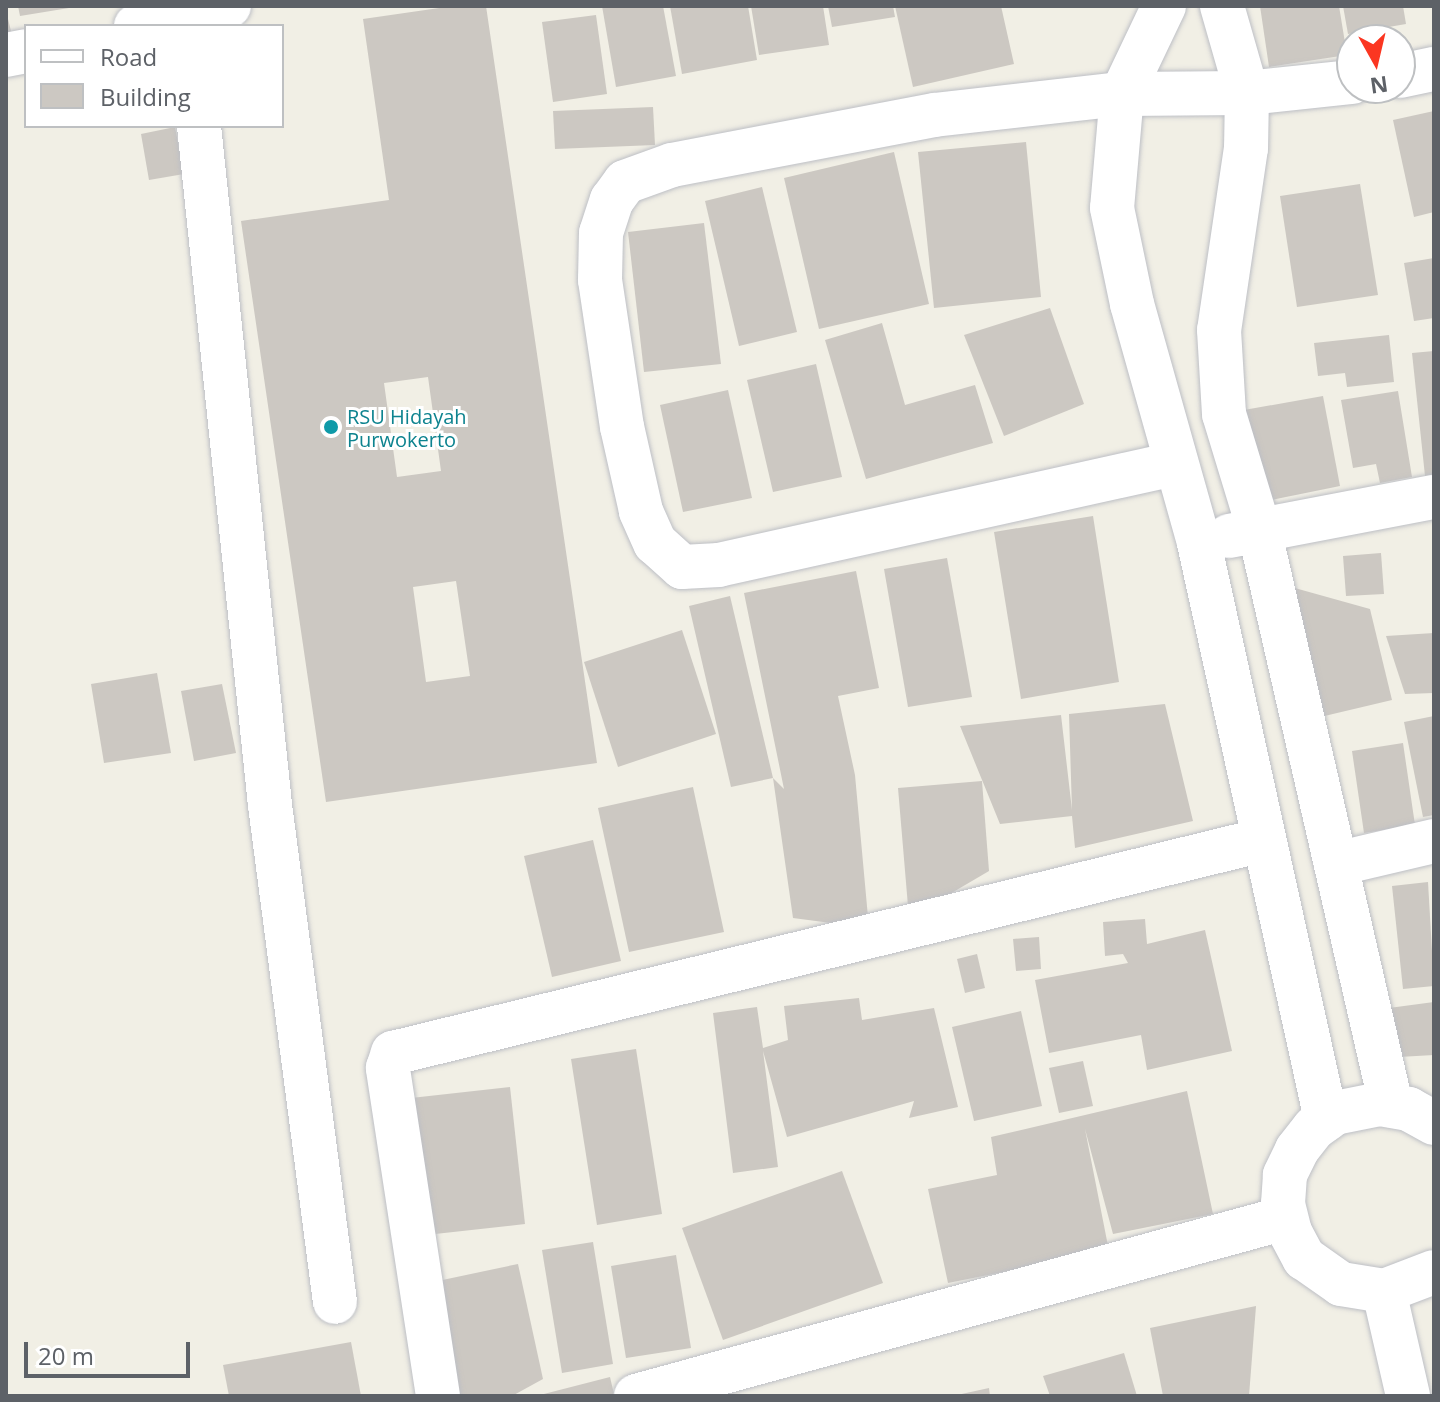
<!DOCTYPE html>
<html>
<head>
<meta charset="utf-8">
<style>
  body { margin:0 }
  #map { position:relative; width:1440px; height:1402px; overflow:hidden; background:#f1efe5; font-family:"Open Sans",sans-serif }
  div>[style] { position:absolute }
  .building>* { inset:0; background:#ccc8c2 }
  .roads { filter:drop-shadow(0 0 2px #bdbfc5) drop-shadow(0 0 2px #bdbfc5) }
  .minor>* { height:44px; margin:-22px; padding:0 22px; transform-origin:22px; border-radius:22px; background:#fff }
  .dots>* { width:22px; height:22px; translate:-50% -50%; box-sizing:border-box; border:4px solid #fff; border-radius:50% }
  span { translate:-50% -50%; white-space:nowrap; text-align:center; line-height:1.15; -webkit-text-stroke:6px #fff; paint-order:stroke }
  .culture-label { font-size:20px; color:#0d838f }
  .left { translate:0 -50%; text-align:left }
  .frame { position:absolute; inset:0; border:8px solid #5d6167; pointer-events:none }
  .legend { position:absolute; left:24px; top:24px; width:260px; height:104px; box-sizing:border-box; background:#fff; border:2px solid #bec0c2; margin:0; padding:10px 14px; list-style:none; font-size:24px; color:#5d6167 }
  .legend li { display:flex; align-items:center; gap:16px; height:40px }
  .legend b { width:40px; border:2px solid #bec0c2 }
  .north { position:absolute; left:1336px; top:24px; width:80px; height:80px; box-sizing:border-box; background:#fff; border:2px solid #bec0c2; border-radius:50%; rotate:172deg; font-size:22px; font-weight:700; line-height:32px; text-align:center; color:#5d6167 }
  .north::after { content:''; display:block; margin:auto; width:28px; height:36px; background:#fb3621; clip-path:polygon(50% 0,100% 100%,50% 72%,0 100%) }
  .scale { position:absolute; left:24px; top:1342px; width:166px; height:36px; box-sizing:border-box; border:4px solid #5d6167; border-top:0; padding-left:10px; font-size:24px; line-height:28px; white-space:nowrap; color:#5d6167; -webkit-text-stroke:6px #fff; paint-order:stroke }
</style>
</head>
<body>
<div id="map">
  <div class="building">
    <div style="clip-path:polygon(18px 6px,69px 6px,69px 8px,20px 16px)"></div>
    <div style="clip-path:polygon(evenodd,453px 6px,486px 6px,597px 763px,326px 802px,241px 221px,389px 200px,363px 19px,453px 6px,428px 377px,441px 471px,397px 477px,384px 383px,428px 377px,453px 6px,456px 581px,470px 676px,426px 682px,413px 587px,456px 581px)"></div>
    <div style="clip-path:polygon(602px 6px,663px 6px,676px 76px,616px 87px)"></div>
    <div style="clip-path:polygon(670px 6px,748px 6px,757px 60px,682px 74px)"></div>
    <div style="clip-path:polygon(751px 6px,823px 6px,829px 45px,759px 55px)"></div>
    <div style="clip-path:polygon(828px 6px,893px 6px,895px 17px,832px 27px)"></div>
    <div style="clip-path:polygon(895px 6px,1001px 6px,1014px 64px,913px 87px)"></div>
    <div style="clip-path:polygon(1260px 6px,1339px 6px,1347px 55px,1269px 67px)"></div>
    <div style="clip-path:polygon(1343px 6px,1403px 6px,1406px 24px,1348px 34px)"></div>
    <div style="clip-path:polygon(6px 11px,13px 39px,6px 40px)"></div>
    <div style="clip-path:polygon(596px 15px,607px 94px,553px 102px,542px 22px)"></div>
    <div style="clip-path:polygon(653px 107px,655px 145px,555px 149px,553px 111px)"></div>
    <div style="clip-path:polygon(1434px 111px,1434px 212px,1414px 217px,1393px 120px)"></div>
    <div style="clip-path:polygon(175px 127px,184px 174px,149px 180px,141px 134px)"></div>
    <div style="clip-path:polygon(1026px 142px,1041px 297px,934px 308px,918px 152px)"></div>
    <div style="clip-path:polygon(894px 152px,929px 304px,819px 329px,784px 178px)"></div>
    <div style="clip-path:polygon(1360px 184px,1378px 295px,1297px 307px,1280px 196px)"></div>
    <div style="clip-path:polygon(762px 187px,797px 332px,739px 346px,705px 201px)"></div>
    <div style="clip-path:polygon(704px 223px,721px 364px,644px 372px,628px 232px)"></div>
    <div style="clip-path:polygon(1434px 258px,1434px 318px,1414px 321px,1404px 263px)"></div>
    <div style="clip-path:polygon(1050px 308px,1084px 404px,1004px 436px,964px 335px)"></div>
    <div style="clip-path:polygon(882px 323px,905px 405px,975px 385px,993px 443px,866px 479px,825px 340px)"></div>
    <div style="clip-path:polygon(1389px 335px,1394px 382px,1347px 387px,1345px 373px,1318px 376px,1314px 343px)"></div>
    <div style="clip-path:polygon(1434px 351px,1434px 475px,1425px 476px,1412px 353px)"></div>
    <div style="clip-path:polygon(816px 364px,842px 477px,773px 492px,747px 380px)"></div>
    <div style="clip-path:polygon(728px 390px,752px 498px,683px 512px,660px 405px)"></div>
    <div style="clip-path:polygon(1398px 391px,1412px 477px,1380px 483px,1376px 464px,1353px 468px,1341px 400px)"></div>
    <div style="clip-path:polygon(1323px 396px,1340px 486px,1261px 502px,1244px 410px)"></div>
    <div style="clip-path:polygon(1093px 516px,1119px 682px,1021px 699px,994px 532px)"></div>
    <div style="clip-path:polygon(1381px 553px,1384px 594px,1346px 596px,1343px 556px)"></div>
    <div style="clip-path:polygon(947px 558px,972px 697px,908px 707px,884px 569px)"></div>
    <div style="clip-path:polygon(856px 571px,879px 688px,838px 696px,855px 775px,869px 928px,793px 918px,773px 778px,784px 789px,744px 593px)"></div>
    <div style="clip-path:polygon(1284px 585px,1370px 609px,1392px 700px,1316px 718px)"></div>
    <div style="clip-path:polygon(730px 596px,773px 778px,731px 787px,689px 606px)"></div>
    <div style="clip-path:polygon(682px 630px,716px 734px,618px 767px,584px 662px)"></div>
    <div style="clip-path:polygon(1434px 633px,1434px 693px,1405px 694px,1386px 636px)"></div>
    <div style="clip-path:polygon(157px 673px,171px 753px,104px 763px,91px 684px)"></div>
    <div style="clip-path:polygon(222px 684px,236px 753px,194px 761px,181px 691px)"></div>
    <div style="clip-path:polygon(1165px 704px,1193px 821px,1075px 848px,1072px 816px,1000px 824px,960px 726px,1061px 715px,1072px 810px,1069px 714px)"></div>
    <div style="clip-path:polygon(1434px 716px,1434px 815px,1423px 817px,1404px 722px)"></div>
    <div style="clip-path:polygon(1403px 743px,1415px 825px,1364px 833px,1352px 751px)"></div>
    <div style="clip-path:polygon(982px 781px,989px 871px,909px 918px,898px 788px)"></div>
    <div style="clip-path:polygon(693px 787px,724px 932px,629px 952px,598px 808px)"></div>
    <div style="clip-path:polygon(593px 840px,621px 961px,552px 977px,524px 856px)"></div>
    <div style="clip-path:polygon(1428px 882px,1434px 986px,1403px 989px,1392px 886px)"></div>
    <div style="clip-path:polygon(1145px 919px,1147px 944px,1205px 930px,1232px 1051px,1147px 1070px,1141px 1035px,1049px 1053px,1035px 980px,1128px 963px,1123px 954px,1105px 956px,1103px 922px)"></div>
    <div style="clip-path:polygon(1039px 937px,1041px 969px,1016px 971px,1013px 939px)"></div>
    <div style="clip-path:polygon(977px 954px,985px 988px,965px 993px,957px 959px)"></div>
    <div style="clip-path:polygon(859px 998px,862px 1020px,934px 1008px,958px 1107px,909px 1118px,914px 1101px,787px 1137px,763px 1051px,778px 1167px,733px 1173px,713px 1013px,757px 1007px,763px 1048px,788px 1040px,784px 1006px)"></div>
    <div style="clip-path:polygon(1434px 1002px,1434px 1055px,1381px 1058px,1374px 1010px)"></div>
    <div style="clip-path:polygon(1021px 1011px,1042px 1106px,974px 1121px,952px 1027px)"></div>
    <div style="clip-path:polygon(636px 1049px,662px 1214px,597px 1225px,571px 1059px)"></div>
    <div style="clip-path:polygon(1083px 1061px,1093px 1106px,1059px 1113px,1049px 1068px)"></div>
    <div style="clip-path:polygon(510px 1087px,525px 1224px,426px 1235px,411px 1098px)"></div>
    <div style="clip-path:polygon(1187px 1091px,1213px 1214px,1113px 1234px,1085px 1129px,1109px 1251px,948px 1283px,928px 1189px,997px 1175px,991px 1137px)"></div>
    <div style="clip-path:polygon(842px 1171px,883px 1283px,723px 1340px,682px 1228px)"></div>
    <div style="clip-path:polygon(593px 1242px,613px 1364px,562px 1373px,542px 1250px)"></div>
    <div style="clip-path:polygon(676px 1255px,691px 1348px,626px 1358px,611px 1266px)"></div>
    <div style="clip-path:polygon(518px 1264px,543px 1379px,512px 1396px,459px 1396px,433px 1282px)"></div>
    <div style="clip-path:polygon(1256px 1306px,1249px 1396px,1163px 1396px,1150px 1328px)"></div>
    <div style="clip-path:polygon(351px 1342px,361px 1396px,229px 1396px,223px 1365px)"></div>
    <div style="clip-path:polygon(1124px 1353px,1137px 1396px,1050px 1396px,1043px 1376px)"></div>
    <div style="clip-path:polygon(610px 1377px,614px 1394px,540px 1396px,540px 1395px)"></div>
    <div style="clip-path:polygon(989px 1388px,990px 1396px,957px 1396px,957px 1395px)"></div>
  </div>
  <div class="roads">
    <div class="minor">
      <div style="left:1164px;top:6px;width:98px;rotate:115.5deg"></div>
      <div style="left:1122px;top:94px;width:114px;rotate:95deg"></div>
      <div style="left:1112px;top:208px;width:98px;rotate:78.2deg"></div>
      <div style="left:1132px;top:304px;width:248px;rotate:74.3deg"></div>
      <div style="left:1199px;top:543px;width:590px;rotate:77.57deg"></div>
      <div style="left:1222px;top:6px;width:91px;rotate:74deg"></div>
      <div style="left:1247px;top:93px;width:55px;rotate:91deg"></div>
      <div style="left:1246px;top:148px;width:184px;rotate:98.4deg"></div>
      <div style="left:1219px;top:330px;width:84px;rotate:86.6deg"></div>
      <div style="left:1224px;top:414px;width:120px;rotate:73.1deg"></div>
      <div style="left:1259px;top:529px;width:591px;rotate:77.09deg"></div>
      <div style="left:136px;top:26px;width:95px;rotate:-12.1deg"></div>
      <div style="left:6px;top:55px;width:20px;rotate:-11deg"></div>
      <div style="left:1400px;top:76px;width:35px;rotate:-12deg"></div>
      <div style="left:199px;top:126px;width:683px;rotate:84.03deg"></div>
      <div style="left:270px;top:805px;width:501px;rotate:82.55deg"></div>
      <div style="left:1174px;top:464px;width:466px;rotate:167.5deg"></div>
      <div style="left:719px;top:565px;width:37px;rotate:177deg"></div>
      <div style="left:682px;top:567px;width:36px;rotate:-138deg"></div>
      <div style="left:655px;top:543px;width:35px;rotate:-114deg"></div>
      <div style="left:641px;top:511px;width:86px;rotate:-102.7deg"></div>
      <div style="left:622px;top:427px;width:149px;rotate:-98.5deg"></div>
      <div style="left:600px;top:280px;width:47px;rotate:-88.8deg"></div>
      <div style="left:601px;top:233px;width:35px;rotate:-72deg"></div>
      <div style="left:612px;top:200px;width:22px;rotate:-54deg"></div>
      <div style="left:625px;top:182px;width:50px;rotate:-19.9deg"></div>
      <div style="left:672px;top:165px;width:267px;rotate:-10.8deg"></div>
      <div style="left:934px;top:115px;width:189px;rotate:-6.4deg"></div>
      <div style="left:1122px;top:94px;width:125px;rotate:-0.5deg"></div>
      <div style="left:1247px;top:93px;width:106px;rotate:-6deg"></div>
      <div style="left:1229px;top:536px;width:209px;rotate:-10.8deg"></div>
      <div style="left:1336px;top:864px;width:101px;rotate:-13.2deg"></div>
      <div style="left:1434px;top:1123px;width:29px;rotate:-151deg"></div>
      <div style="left:1409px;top:1109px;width:29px;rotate:-170deg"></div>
      <div style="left:1380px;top:1104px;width:46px;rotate:168.7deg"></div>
      <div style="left:1335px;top:1113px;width:26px;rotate:144deg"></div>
      <div style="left:1314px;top:1128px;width:28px;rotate:128deg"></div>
      <div style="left:1297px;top:1150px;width:28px;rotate:116deg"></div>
      <div style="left:1285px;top:1175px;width:29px;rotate:94deg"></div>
      <div style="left:1283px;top:1204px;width:29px;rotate:76deg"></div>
      <div style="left:1290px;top:1232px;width:30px;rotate:62deg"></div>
      <div style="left:1304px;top:1258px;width:45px;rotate:35.1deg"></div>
      <div style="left:1341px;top:1284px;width:44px;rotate:9.2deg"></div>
      <div style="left:1384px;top:1291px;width:53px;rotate:-20.8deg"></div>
      <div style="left:1384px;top:1291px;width:108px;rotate:77.1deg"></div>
      <div style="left:438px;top:1396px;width:332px;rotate:-98.7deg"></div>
      <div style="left:388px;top:1068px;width:16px;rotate:-72deg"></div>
      <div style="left:393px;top:1053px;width:896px;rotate:-13.76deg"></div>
      <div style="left:636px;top:1396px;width:673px;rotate:-15.34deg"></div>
    </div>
  </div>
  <div class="dots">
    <div style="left:331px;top:427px;background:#0f9aa8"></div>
  </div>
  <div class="culture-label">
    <span class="left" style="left:347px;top:428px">RSU Hidayah<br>Purwokerto</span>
  </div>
  <div class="frame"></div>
  <ul class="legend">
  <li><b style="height:10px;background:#fff"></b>Road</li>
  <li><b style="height:22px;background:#ccc8c2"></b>Building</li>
  </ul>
  <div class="north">N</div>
  <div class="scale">20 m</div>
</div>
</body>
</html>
